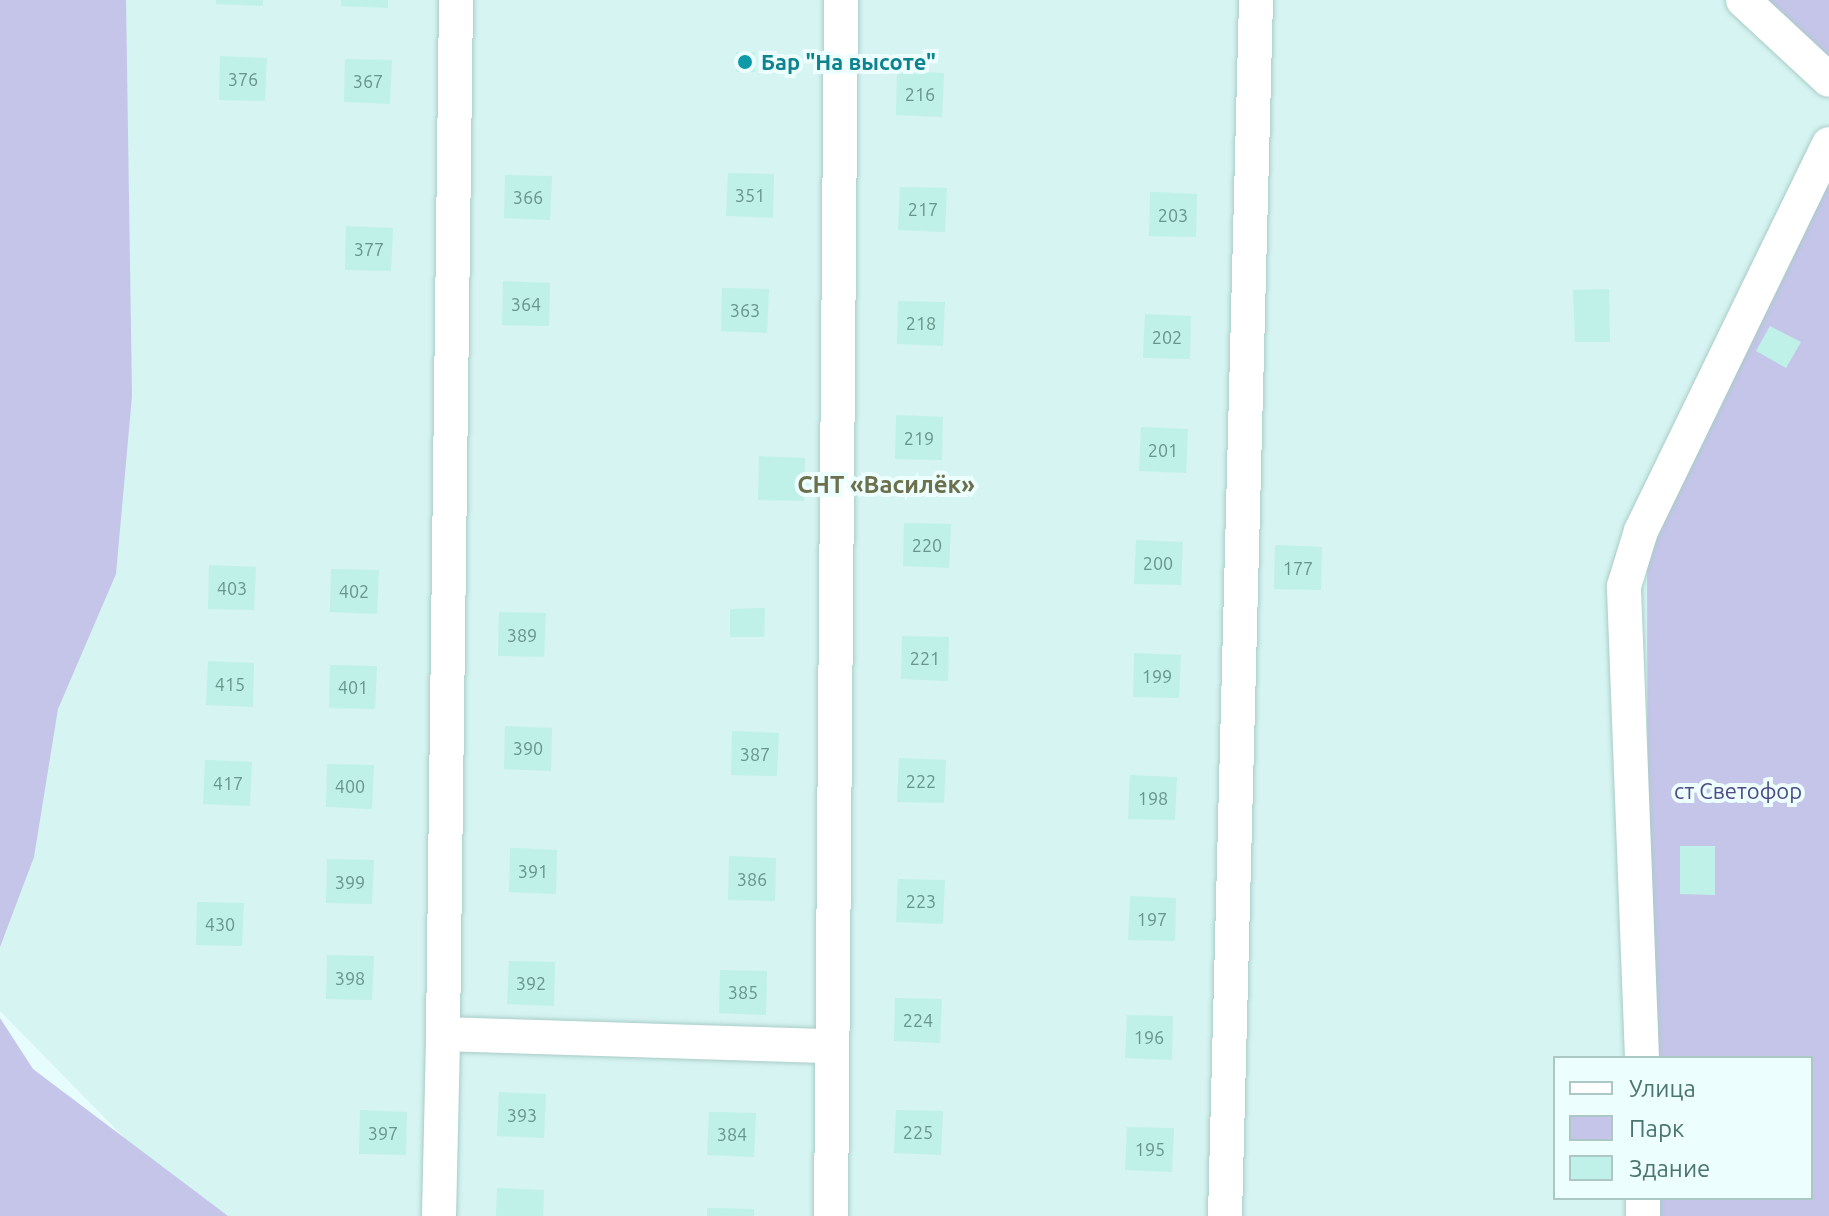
<!DOCTYPE html>
<html>
<head>
<meta charset="utf-8">
<style>
  body { margin:0 }
  #map { position:relative; width:1829px; height:1216px; overflow:hidden; background:#e7fcfc; font-family:Ubuntu,sans-serif }
  div>[style] { position:absolute }
  .residential>* { inset:0; background:#d5f4f2 }
  .green>* { inset:0; background:#c5c5ea }
  .building>* { inset:0; background:#bff1e8 }
  .roads { filter:drop-shadow(0 0 2px #aaccc7) drop-shadow(0 0 2px #aaccc7) }
  .minor>* { height:34px; margin:-17px; padding:0 17px; transform-origin:17px; border-radius:17px; background:#fff }
  .dots>* { width:22px; height:22px; translate:-50% -50%; box-sizing:border-box; border:4px solid #edfeff; border-radius:50% }
  span { translate:-50% -50%; white-space:nowrap; text-align:center; line-height:1.15; -webkit-text-stroke:8px #edfeff; paint-order:stroke }
  .number-label { font-size:18px; color:#68958b }
  .number-label span { -webkit-text-stroke-width:0 }
  .culture-label { font-size:22px; color:#0d838f; font-weight:700 }
  .left { translate:0 -50%; text-align:left }
  .park-label { font-size:22px; color:#504987 }
  .neighbourhood-label { font-size:24px; color:#6d704d; font-weight:700 }
  .legend { position:absolute; left:1553px; top:1056px; width:260px; height:144px; box-sizing:border-box; background:#edfeff; border:2px solid #acc8c4; margin:0; padding:10px 14px; list-style:none; font-size:24px; color:#4b766c }
  .legend li { display:flex; align-items:center; gap:16px; height:40px }
  .legend b { width:40px; border:2px solid #acc8c4 }
</style>
</head>
<body>
<div id="map">
  <div class="residential">
    <div style="clip-path:polygon(50px 0,1734px 0,1829px 90px,1829px 151px,1648px 1058px,1555px 1058px,1555px 1198px,1648px 1198px,1648px 1216px,201px 1216px,0 1011px,0 643px)"></div>
  </div>
  <div class="green">
    <div style="clip-path:polygon(0 0,126px 0,132px 396px,116px 574px,58px 709px,34px 857px,0 947px)"></div>
    <div style="clip-path:polygon(1734px 0,1829px 0,1829px 90px)"></div>
    <div style="clip-path:polygon(1829px 151px,1829px 1216px,1648px 1216px,1648px 1198px,1811px 1198px,1811px 1058px,1648px 1058px,1647px 524px)"></div>
    <div style="clip-path:polygon(0 1018px,33px 1069px,228px 1216px,0 1216px)"></div>
  </div>
  <div class="building">
    <div style="clip-path:polygon(216px 0,263px 0,263px 6px,216px 4px)"></div>
    <div style="clip-path:polygon(341px 0,388px 0,388px 8px,341px 6px)"></div>
    <div style="clip-path:polygon(736px 52px,755px 52px,755px 72px,736px 72px)"></div>
    <div style="clip-path:polygon(220px 56px,267px 58px,265px 101px,219px 100px)"></div>
    <div style="clip-path:polygon(345px 59px,392px 60px,390px 104px,344px 102px)"></div>
    <div style="clip-path:polygon(897px 71px,944px 73px,942px 117px,896px 115px)"></div>
    <div style="clip-path:polygon(728px 173px,774px 174px,773px 218px,726px 216px)"></div>
    <div style="clip-path:polygon(505px 175px,552px 176px,550px 220px,504px 218px)"></div>
    <div style="clip-path:polygon(900px 187px,947px 188px,945px 232px,898px 230px)"></div>
    <div style="clip-path:polygon(1150px 192px,1197px 194px,1196px 237px,1149px 236px)"></div>
    <div style="clip-path:polygon(346px 226px,393px 228px,391px 271px,345px 270px)"></div>
    <div style="clip-path:polygon(503px 281px,550px 283px,549px 326px,502px 325px)"></div>
    <div style="clip-path:polygon(722px 288px,769px 289px,767px 333px,721px 331px)"></div>
    <div style="clip-path:polygon(1609px 289px,1610px 342px,1575px 342px,1573px 290px)"></div>
    <div style="clip-path:polygon(898px 301px,945px 302px,943px 346px,897px 344px)"></div>
    <div style="clip-path:polygon(1145px 314px,1191px 316px,1190px 359px,1143px 358px)"></div>
    <div style="clip-path:polygon(1770px 326px,1801px 342px,1786px 368px,1756px 351px)"></div>
    <div style="clip-path:polygon(896px 415px,943px 417px,942px 460px,895px 459px)"></div>
    <div style="clip-path:polygon(1141px 427px,1188px 429px,1186px 473px,1139px 471px)"></div>
    <div style="clip-path:polygon(759px 456px,805px 458px,804px 501px,758px 500px)"></div>
    <div style="clip-path:polygon(904px 523px,951px 524px,949px 568px,903px 566px)"></div>
    <div style="clip-path:polygon(1136px 540px,1183px 542px,1181px 585px,1134px 584px)"></div>
    <div style="clip-path:polygon(1275px 545px,1322px 547px,1321px 590px,1274px 589px)"></div>
    <div style="clip-path:polygon(209px 565px,256px 567px,254px 610px,208px 609px)"></div>
    <div style="clip-path:polygon(331px 569px,379px 570px,377px 614px,330px 612px)"></div>
    <div style="clip-path:polygon(765px 608px,764px 637px,730px 637px,730px 609px)"></div>
    <div style="clip-path:polygon(499px 612px,546px 613px,544px 657px,498px 656px)"></div>
    <div style="clip-path:polygon(902px 636px,949px 637px,948px 681px,901px 679px)"></div>
    <div style="clip-path:polygon(1134px 653px,1181px 655px,1179px 698px,1133px 697px)"></div>
    <div style="clip-path:polygon(208px 661px,254px 663px,253px 707px,206px 705px)"></div>
    <div style="clip-path:polygon(330px 665px,377px 666px,375px 709px,329px 708px)"></div>
    <div style="clip-path:polygon(505px 726px,552px 728px,551px 771px,504px 769px)"></div>
    <div style="clip-path:polygon(732px 731px,779px 733px,777px 776px,731px 775px)"></div>
    <div style="clip-path:polygon(899px 758px,946px 760px,944px 803px,897px 802px)"></div>
    <div style="clip-path:polygon(205px 760px,252px 762px,250px 806px,203px 804px)"></div>
    <div style="clip-path:polygon(327px 764px,374px 765px,372px 809px,326px 807px)"></div>
    <div style="clip-path:polygon(1130px 775px,1177px 777px,1175px 820px,1128px 819px)"></div>
    <div style="clip-path:polygon(1680px 846px,1715px 846px,1715px 895px,1680px 894px)"></div>
    <div style="clip-path:polygon(510px 848px,557px 850px,556px 894px,509px 892px)"></div>
    <div style="clip-path:polygon(729px 856px,776px 858px,775px 901px,728px 900px)"></div>
    <div style="clip-path:polygon(327px 859px,374px 860px,372px 904px,326px 903px)"></div>
    <div style="clip-path:polygon(898px 879px,945px 880px,943px 924px,896px 922px)"></div>
    <div style="clip-path:polygon(1130px 896px,1176px 898px,1175px 941px,1128px 940px)"></div>
    <div style="clip-path:polygon(197px 902px,244px 903px,242px 946px,196px 945px)"></div>
    <div style="clip-path:polygon(327px 955px,374px 956px,372px 1000px,326px 999px)"></div>
    <div style="clip-path:polygon(509px 961px,555px 962px,554px 1006px,507px 1004px)"></div>
    <div style="clip-path:polygon(720px 970px,767px 971px,766px 1015px,719px 1013px)"></div>
    <div style="clip-path:polygon(895px 998px,942px 999px,940px 1043px,894px 1041px)"></div>
    <div style="clip-path:polygon(1127px 1015px,1173px 1016px,1172px 1060px,1125px 1058px)"></div>
    <div style="clip-path:polygon(499px 1092px,546px 1094px,544px 1138px,497px 1136px)"></div>
    <div style="clip-path:polygon(360px 1110px,407px 1112px,406px 1155px,359px 1154px)"></div>
    <div style="clip-path:polygon(896px 1110px,943px 1111px,941px 1155px,894px 1153px)"></div>
    <div style="clip-path:polygon(709px 1112px,756px 1113px,754px 1157px,707px 1155px)"></div>
    <div style="clip-path:polygon(1127px 1127px,1174px 1128px,1172px 1172px,1125px 1170px)"></div>
    <div style="clip-path:polygon(497px 1188px,544px 1190px,543px 1216px,496px 1216px)"></div>
    <div style="clip-path:polygon(707px 1208px,754px 1209px,754px 1216px,707px 1216px)"></div>
  </div>
  <div class="roads">
    <div class="minor">
      <div style="left:456px;top:0;width:1034px;rotate:90.72deg"></div>
      <div style="left:443px;top:1034px;width:388px;rotate:1.8deg"></div>
      <div style="left:1743px;top:0;width:117px;rotate:42.9deg"></div>
      <div style="left:1642px;top:1058px;width:472px;rotate:-92.2deg"></div>
      <div style="left:1624px;top:586px;width:58px;rotate:-72.8deg"></div>
      <div style="left:1641px;top:531px;width:430px;rotate:-64.1deg"></div>
      <div style="left:1643px;top:1198px;width:18px;rotate:90deg"></div>
      <div style="left:439px;top:1216px;width:182px;rotate:-88.7deg"></div>
      <div style="left:831px;top:1216px;width:1216px;rotate:-89.53deg"></div>
      <div style="left:1225px;top:1216px;width:1216px;rotate:-88.54deg"></div>
    </div>
  </div>
  <div class="dots">
    <div style="left:745px;top:62px;background:#0f9aa8"></div>
  </div>
  <div class="number-label">
    <span style="left:243px;top:79px">376</span>
    <span style="left:368px;top:81px">367</span>
    <span style="left:920px;top:94px">216</span>
    <span style="left:750px;top:195px">351</span>
    <span style="left:528px;top:197px">366</span>
    <span style="left:923px;top:209px">217</span>
    <span style="left:1173px;top:215px">203</span>
    <span style="left:369px;top:249px">377</span>
    <span style="left:526px;top:304px">364</span>
    <span style="left:745px;top:310px">363</span>
    <span style="left:921px;top:323px">218</span>
    <span style="left:1167px;top:337px">202</span>
    <span style="left:919px;top:438px">219</span>
    <span style="left:1163px;top:450px">201</span>
    <span style="left:927px;top:545px">220</span>
    <span style="left:1158px;top:563px">200</span>
    <span style="left:1298px;top:568px">177</span>
    <span style="left:232px;top:588px">403</span>
    <span style="left:354px;top:591px">402</span>
    <span style="left:522px;top:635px">389</span>
    <span style="left:925px;top:658px">221</span>
    <span style="left:1157px;top:676px">199</span>
    <span style="left:230px;top:684px">415</span>
    <span style="left:353px;top:687px">401</span>
    <span style="left:528px;top:748px">390</span>
    <span style="left:755px;top:754px">387</span>
    <span style="left:921px;top:781px">222</span>
    <span style="left:228px;top:783px">417</span>
    <span style="left:350px;top:786px">400</span>
    <span style="left:1153px;top:798px">198</span>
    <span style="left:533px;top:871px">391</span>
    <span style="left:752px;top:879px">386</span>
    <span style="left:350px;top:882px">399</span>
    <span style="left:921px;top:901px">223</span>
    <span style="left:1152px;top:919px">197</span>
    <span style="left:220px;top:924px">430</span>
    <span style="left:350px;top:978px">398</span>
    <span style="left:531px;top:983px">392</span>
    <span style="left:743px;top:992px">385</span>
    <span style="left:918px;top:1020px">224</span>
    <span style="left:1149px;top:1037px">196</span>
    <span style="left:522px;top:1115px">393</span>
    <span style="left:918px;top:1132px">225</span>
    <span style="left:383px;top:1133px">397</span>
    <span style="left:732px;top:1134px">384</span>
    <span style="left:1150px;top:1149px">195</span>
  </div>
  <div class="culture-label">
    <span class="left" style="left:761px;top:62px">Бар "На высоте"</span>
  </div>
  <div class="park-label">
    <span style="left:1738px;top:791px">ст Светофор</span>
  </div>
  <div class="neighbourhood-label">
    <span style="left:886px;top:485px">СНТ «Василёк»</span>
  </div>
  <ul class="legend">
  <li><b style="height:10px;background:#fff"></b>Улица</li>
  <li><b style="height:22px;background:#c5c5ea"></b>Парк</li>
  <li><b style="height:22px;background:#bff1e8"></b>Здание</li>
  </ul>
</div>
</body>
</html>
